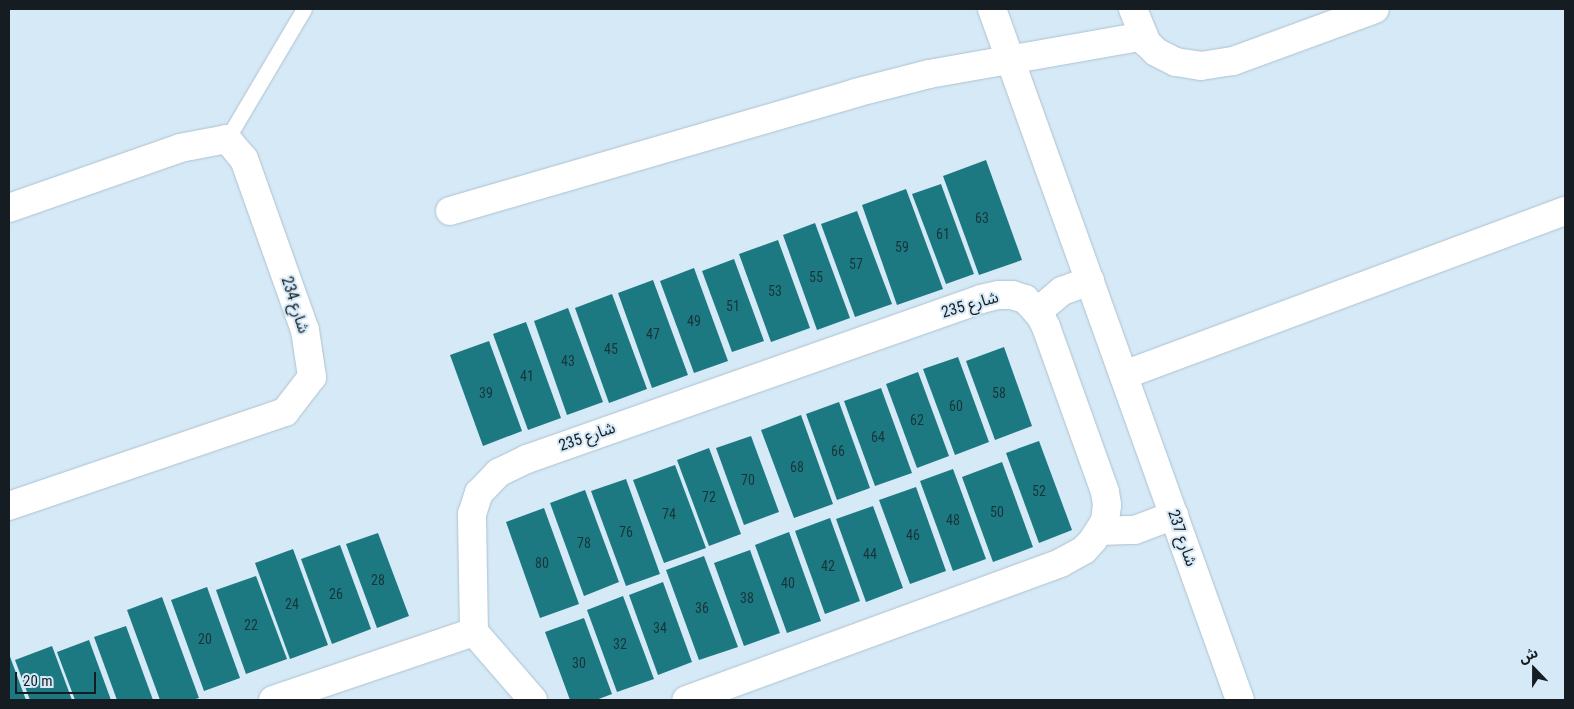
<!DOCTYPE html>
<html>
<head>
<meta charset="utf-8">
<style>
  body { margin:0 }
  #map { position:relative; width:1574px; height:709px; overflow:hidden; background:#d5e9f7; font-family:"Roboto Condensed","Noto Sans Arabic",sans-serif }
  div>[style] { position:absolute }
  .building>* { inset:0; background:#1c7981 }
  .roads { filter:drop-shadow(0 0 1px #adc1ce) drop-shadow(0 0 1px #adc1ce) }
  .service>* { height:15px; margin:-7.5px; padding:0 7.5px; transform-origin:7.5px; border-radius:7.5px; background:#fff }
  .minor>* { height:28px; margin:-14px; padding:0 14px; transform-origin:14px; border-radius:14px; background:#fff }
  span { translate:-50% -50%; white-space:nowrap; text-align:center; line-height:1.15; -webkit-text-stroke:4px #d5e9f7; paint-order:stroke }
  .number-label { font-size:14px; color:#18343a }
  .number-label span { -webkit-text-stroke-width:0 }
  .street-label { font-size:16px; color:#161d22 }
  .frame { position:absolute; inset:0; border:10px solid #161d22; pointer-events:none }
  .north { position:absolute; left:1509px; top:644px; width:50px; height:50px; -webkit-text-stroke:4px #d5e9f7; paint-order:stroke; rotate:338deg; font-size:14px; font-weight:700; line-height:20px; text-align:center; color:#161d22 }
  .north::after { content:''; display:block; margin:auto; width:18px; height:22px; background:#161d22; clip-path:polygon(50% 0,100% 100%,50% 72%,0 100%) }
  .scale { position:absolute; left:15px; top:672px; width:81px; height:22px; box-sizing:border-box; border:2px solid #161d22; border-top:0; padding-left:6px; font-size:15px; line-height:18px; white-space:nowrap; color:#161d22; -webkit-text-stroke:4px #d5e9f7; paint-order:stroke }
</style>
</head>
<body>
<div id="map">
  <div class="building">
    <div style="clip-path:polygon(986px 160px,1022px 260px,979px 275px,943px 176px)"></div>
    <div style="clip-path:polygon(941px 184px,974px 274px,946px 284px,912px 194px)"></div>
    <div style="clip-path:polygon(906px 189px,943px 289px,897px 305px,862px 205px)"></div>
    <div style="clip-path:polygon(857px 211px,892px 304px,855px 317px,821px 224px)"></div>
    <div style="clip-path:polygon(815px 223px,850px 318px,817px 330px,783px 235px)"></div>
    <div style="clip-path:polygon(778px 240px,810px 328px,771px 342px,739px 254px)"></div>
    <div style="clip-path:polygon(734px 259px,764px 341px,732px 352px,702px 271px)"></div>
    <div style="clip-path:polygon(694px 268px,728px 361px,694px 373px,660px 281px)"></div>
    <div style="clip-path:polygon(653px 280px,688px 375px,652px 388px,618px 293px)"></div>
    <div style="clip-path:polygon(612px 294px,647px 389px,609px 403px,575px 308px)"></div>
    <div style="clip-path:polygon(568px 308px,603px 402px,567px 415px,534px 321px)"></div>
    <div style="clip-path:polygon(526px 322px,561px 418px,528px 430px,493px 334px)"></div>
    <div style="clip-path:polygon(489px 341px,522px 431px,483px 446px,450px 355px)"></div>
    <div style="clip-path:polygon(1004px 347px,1032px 426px,995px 440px,966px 361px)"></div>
    <div style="clip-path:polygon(958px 357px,989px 442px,955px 455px,923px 369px)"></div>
    <div style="clip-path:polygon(918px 372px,949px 456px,917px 468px,886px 384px)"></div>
    <div style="clip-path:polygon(881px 388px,912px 473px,875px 486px,844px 401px)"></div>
    <div style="clip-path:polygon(839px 402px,870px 488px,837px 500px,806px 414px)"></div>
    <div style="clip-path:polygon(801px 415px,833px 504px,794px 518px,761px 430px)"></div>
    <div style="clip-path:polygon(751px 436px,779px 512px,744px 525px,716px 448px)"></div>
    <div style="clip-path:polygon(1039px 441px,1072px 530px,1039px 543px,1006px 453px)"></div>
    <div style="clip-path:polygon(709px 448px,741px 534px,709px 546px,677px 460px)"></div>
    <div style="clip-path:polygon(1002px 462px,1033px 547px,993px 562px,962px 477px)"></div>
    <div style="clip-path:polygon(675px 465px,706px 548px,664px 563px,633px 480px)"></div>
    <div style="clip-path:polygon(953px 469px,986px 559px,953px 571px,920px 481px)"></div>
    <div style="clip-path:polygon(626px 479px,660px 574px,626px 586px,591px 491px)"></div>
    <div style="clip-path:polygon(916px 487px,946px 571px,910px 584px,879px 500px)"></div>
    <div style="clip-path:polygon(585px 490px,619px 582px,584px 596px,550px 503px)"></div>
    <div style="clip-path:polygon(873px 506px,903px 588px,866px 602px,836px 519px)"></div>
    <div style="clip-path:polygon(544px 508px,579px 604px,540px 618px,506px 522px)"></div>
    <div style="clip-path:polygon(830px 518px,860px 601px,825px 614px,795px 531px)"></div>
    <div style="clip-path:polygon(789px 532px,821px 621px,787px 633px,755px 545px)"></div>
    <div style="clip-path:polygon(378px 533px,409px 616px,377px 628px,346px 544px)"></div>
    <div style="clip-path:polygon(340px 545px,371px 629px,332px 644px,301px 559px)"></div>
    <div style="clip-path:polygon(293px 549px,328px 645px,290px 659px,255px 563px)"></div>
    <div style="clip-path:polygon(750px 550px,780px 633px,744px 646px,714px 563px)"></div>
    <div style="clip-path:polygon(704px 556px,738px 647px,699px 660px,666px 570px)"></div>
    <div style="clip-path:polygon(256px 576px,287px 659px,246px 674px,216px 590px)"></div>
    <div style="clip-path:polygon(663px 582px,692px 662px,658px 675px,629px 595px)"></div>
    <div style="clip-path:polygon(207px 587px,240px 678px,204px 691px,171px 600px)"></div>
    <div style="clip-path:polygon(623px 596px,654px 679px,617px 692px,587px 610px)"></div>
    <div style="clip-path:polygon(162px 597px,199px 698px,192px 700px,160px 700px,127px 610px)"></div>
    <div style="clip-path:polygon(584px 618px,612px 694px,596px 700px,570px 700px,545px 632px)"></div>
    <div style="clip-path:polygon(126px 626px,153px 700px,117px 700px,94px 637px)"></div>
    <div style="clip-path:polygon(89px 640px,111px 700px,75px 700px,57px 652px)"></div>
    <div style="clip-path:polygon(52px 646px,72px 700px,30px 700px,15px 660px)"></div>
    <div style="clip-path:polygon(9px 654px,26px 700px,9px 700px)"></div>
  </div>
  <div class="roads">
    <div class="service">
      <div style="left:227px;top:139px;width:151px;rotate:-59.4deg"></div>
    </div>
    <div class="minor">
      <div style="left:992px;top:9px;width:734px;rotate:70.26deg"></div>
      <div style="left:1133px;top:9px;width:37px;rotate:68deg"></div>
      <div style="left:1147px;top:43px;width:13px;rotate:45deg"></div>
      <div style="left:1156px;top:52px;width:22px;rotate:27deg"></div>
      <div style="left:1176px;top:62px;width:25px;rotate:9deg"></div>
      <div style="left:1201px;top:66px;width:32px;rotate:-9deg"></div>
      <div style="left:1233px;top:61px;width:151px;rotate:-20.1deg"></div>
      <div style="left:9px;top:208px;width:181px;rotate:-19.3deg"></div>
      <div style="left:180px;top:148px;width:48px;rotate:-10.8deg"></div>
      <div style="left:227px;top:139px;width:26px;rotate:50deg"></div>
      <div style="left:244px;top:159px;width:182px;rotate:70.4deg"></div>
      <div style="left:305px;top:330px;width:48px;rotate:81.5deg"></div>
      <div style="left:312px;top:377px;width:44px;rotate:127.6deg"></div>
      <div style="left:285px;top:412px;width:292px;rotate:161.2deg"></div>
      <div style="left:450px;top:211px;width:422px;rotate:-16.2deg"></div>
      <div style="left:855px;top:93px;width:76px;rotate:-14.4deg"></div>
      <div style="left:929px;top:74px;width:218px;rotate:-10deg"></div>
      <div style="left:1037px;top:312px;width:33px;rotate:-40deg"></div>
      <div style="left:1062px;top:291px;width:30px;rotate:-20deg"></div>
      <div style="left:1124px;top:375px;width:471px;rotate:-20.4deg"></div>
      <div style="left:1100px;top:531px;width:35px;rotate:-2deg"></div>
      <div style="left:1135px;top:530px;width:42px;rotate:-21deg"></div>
      <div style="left:273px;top:700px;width:212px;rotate:-18.7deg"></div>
      <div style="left:533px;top:700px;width:90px;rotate:-130.9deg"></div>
      <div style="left:474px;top:632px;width:118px;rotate:-91deg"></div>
      <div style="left:472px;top:514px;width:22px;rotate:-72deg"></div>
      <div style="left:479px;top:493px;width:28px;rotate:-46deg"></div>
      <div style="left:498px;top:473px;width:32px;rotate:-26deg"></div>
      <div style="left:527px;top:459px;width:481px;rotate:-19.4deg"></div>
      <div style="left:981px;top:299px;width:18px;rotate:-13deg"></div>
      <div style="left:999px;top:295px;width:13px"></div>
      <div style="left:1012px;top:295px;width:14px;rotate:17deg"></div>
      <div style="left:1025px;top:299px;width:22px;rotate:47deg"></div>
      <div style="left:1040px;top:315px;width:13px;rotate:63deg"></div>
      <div style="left:1046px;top:327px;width:175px;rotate:70.3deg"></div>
      <div style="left:1105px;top:492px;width:13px;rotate:81deg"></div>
      <div style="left:1107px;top:505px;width:16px;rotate:97deg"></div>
      <div style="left:1105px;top:521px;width:22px;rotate:122deg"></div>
      <div style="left:1093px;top:540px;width:13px;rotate:132deg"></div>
      <div style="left:1084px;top:550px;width:26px;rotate:151deg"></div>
      <div style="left:1061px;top:563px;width:399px;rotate:159.9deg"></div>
    </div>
  </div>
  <div class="number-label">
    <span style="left:982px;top:218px">63</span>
    <span style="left:943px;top:234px">61</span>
    <span style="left:902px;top:247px">59</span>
    <span style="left:856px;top:264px">57</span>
    <span style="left:816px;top:277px">55</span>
    <span style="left:775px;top:291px">53</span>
    <span style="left:733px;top:306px">51</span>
    <span style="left:694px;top:321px">49</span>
    <span style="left:653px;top:334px">47</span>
    <span style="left:611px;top:349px">45</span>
    <span style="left:568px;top:361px">43</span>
    <span style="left:527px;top:376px">41</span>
    <span style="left:486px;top:393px">39</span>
    <span style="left:999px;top:393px">58</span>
    <span style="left:956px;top:406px">60</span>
    <span style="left:917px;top:420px">62</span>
    <span style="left:878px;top:437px">64</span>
    <span style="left:838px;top:451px">66</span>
    <span style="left:797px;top:467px">68</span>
    <span style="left:748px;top:480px">70</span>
    <span style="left:1039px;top:491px">52</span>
    <span style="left:709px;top:497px">72</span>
    <span style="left:997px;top:512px">50</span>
    <span style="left:669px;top:514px">74</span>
    <span style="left:953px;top:520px">48</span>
    <span style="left:626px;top:532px">76</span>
    <span style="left:913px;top:535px">46</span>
    <span style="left:584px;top:543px">78</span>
    <span style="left:870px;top:554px">44</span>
    <span style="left:542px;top:563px">80</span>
    <span style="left:828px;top:566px">42</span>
    <span style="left:378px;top:580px">28</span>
    <span style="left:788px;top:583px">40</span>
    <span style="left:336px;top:594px">26</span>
    <span style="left:747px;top:598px">38</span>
    <span style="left:292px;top:604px">24</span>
    <span style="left:702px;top:608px">36</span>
    <span style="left:251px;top:625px">22</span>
    <span style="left:660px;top:628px">34</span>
    <span style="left:205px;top:639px">20</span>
    <span style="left:620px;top:644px">32</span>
    <span style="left:579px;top:663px">30</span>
  </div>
  <div class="street-label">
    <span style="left:295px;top:305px;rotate:72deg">شارع 234</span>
    <span style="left:970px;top:305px;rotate:-16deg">شارع 235</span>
    <span style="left:587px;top:437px;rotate:-19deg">شارع 235</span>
    <span style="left:1182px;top:538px;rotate:71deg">شارع 237</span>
  </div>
  <div class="frame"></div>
  <div class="north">ش</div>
  <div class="scale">20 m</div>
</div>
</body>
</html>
